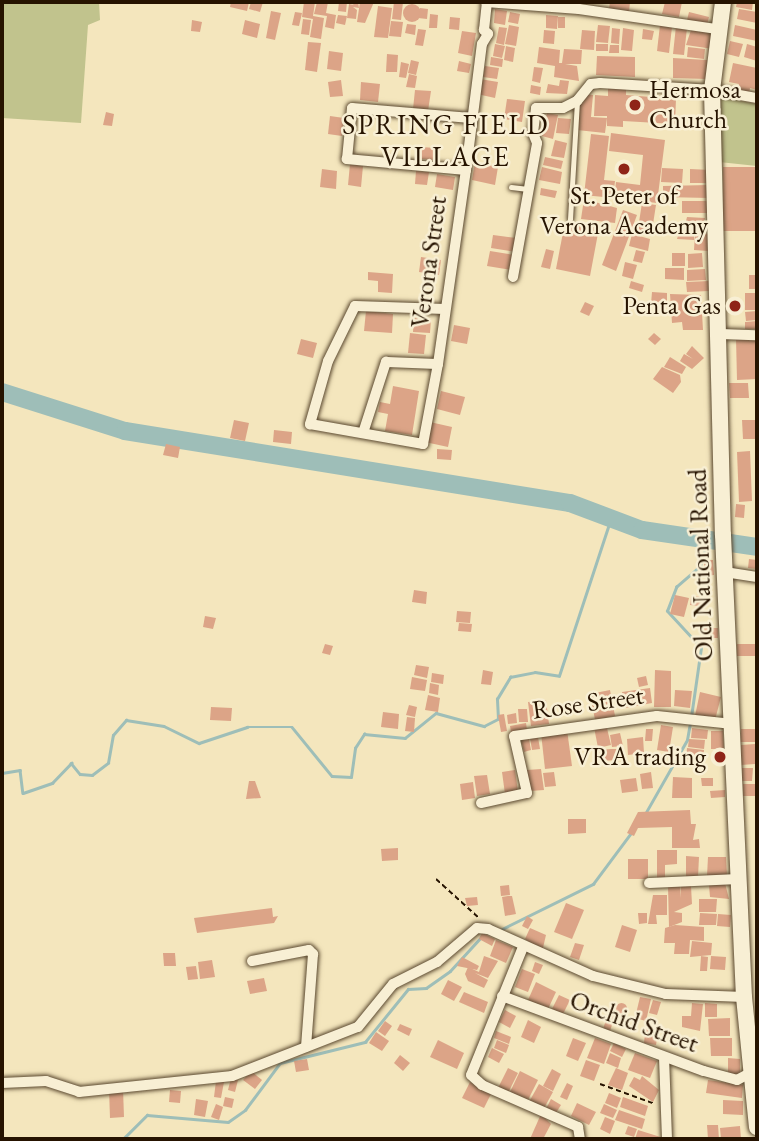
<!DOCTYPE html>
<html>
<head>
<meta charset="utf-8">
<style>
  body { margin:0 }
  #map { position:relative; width:759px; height:1141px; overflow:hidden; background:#f4e6bd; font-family:"EB Garamond",serif }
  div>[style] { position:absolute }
  .green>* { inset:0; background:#c1c38d }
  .stream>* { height:2.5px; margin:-1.25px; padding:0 1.25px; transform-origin:1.25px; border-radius:1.25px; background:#9ebeb8 }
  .river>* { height:18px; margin:-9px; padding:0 9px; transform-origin:9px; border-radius:9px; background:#9ebeb8 }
  .building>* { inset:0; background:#dca487 }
  .round { border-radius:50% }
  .path>* { height:2px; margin-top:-1px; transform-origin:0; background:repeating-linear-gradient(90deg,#261300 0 5px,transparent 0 8.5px) }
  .roads { filter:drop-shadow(0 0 2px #5a482f) drop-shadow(0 0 2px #5a482f) }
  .service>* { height:5px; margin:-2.5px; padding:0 2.5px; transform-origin:2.5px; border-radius:2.5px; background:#f8efd4 }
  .minor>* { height:10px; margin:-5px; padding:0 5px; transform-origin:5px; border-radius:5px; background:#f8efd4 }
  .secondary>* { height:16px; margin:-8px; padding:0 8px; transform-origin:8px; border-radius:8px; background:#f8efd4 }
  .dots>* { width:19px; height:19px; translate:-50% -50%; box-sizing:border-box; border:4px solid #f8efd4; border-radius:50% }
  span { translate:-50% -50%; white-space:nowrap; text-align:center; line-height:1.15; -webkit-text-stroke:5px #f8efd4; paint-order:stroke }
  .poi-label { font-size:26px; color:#261300 }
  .left { translate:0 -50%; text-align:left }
  .right { translate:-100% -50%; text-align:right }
  .street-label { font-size:26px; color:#261300 }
  .neighbourhood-label { font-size:28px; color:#261300; letter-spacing:2px }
  .frame { position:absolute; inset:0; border:4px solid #261300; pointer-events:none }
</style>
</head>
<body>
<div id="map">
  <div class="green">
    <div style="clip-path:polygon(2px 2px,99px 2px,100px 20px,88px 25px,81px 123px,2px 118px)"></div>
    <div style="clip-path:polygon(721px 97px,757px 104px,757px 166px,719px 162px)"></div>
  </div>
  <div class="stream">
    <div style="left:691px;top:717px;width:70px;rotate:-81.8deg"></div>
    <div style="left:701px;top:648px;width:50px;rotate:-132.6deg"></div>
    <div style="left:667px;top:611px;width:26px;rotate:-69deg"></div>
    <div style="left:676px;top:587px;width:32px;rotate:-41deg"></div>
    <div style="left:700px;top:566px;width:25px;rotate:-74deg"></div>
    <div style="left:2px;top:773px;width:18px;rotate:-9deg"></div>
    <div style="left:20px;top:770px;width:23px;rotate:83deg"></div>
    <div style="left:23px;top:793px;width:31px;rotate:-19deg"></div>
    <div style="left:52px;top:783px;width:28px;rotate:-46deg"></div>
    <div style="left:71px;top:763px;width:14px;rotate:51deg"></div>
    <div style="left:80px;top:774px;width:12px;rotate:5deg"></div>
    <div style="left:92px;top:775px;width:20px;rotate:-37deg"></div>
    <div style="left:108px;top:763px;width:28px;rotate:-80deg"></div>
    <div style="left:113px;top:735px;width:20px;rotate:-49deg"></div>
    <div style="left:126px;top:720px;width:38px;rotate:9deg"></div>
    <div style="left:164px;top:726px;width:39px;rotate:26deg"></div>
    <div style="left:199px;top:743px;width:51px;rotate:-18.4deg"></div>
    <div style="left:247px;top:727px;width:45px"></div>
    <div style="left:292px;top:727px;width:63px;rotate:50.8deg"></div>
    <div style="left:332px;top:776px;width:19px;rotate:3deg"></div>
    <div style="left:351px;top:777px;width:29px;rotate:-82deg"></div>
    <div style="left:355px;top:748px;width:17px;rotate:-57deg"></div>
    <div style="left:364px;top:734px;width:41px;rotate:5.6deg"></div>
    <div style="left:405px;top:738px;width:40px;rotate:-39deg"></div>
    <div style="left:436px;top:713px;width:50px;rotate:15.2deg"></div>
    <div style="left:484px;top:726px;width:16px;rotate:-27deg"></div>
    <div style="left:498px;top:719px;width:20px;rotate:-93deg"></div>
    <div style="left:497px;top:699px;width:26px;rotate:-59deg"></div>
    <div style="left:510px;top:677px;width:25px;rotate:-11deg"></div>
    <div style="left:535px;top:672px;width:24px;rotate:9deg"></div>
    <div style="left:559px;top:676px;width:166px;rotate:-71.8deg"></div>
    <div style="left:645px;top:814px;width:85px;rotate:-60.4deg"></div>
    <div style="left:687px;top:740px;width:17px;rotate:-80deg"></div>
    <div style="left:500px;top:930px;width:104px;rotate:-26.3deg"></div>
    <div style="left:593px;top:884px;width:64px;rotate:-53.3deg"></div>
    <div style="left:123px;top:1139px;width:34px;rotate:-45deg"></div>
    <div style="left:147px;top:1115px;width:81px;rotate:4.9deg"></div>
    <div style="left:228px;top:1122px;width:21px;rotate:-35deg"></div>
    <div style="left:245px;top:1110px;width:59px;rotate:-53.3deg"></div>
    <div style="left:280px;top:1063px;width:88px;rotate:-13.9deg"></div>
    <div style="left:365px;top:1042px;width:68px;rotate:-50.9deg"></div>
    <div style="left:408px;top:989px;width:18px;rotate:-3deg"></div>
    <div style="left:426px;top:988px;width:29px;rotate:-35deg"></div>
    <div style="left:450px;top:971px;width:49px;rotate:-47.5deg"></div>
  </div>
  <div class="river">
    <div style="left:2px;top:392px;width:129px;rotate:17.6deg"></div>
    <div style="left:125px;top:431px;width:451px;rotate:9.2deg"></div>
    <div style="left:570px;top:503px;width:77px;rotate:20.6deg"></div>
    <div style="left:642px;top:530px;width:116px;rotate:8.4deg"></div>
  </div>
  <div class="building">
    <div style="clip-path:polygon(231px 2px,249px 2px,247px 11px,230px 7px)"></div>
    <div style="clip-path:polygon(251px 2px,263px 2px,260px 12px,249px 9px)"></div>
    <div style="clip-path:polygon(304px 2px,315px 2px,313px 16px,324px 18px,321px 39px,310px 37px,313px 19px,302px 17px)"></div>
    <div style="clip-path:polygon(317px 2px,328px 2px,326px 13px,336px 15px,334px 29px,325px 27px,327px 16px,314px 14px)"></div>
    <div style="clip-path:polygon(339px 2px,347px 2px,346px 12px,338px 11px)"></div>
    <div style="clip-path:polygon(349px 2px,358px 2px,359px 8px,353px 7px,357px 10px,356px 19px,347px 18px,349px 4px,354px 5px)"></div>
    <div style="clip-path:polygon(360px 2px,374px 2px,365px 23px,357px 22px)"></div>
    <div style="clip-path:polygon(394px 2px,403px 2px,401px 20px,392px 19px)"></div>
    <div style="clip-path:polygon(610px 2px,630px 2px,629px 12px,609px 9px)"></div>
    <div style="clip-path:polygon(665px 2px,682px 2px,679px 17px,662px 14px)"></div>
    <div style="clip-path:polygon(737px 2px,753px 2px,752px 10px,736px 7px)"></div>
    <div class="round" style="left:403px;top:4px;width:18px;height:18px"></div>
    <div style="clip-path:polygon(378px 6px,392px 8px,388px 38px,374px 37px)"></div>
    <div style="clip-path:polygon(420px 8px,428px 9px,427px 19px,418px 18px)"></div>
    <div style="clip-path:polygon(495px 9px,507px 11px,505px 25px,494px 23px)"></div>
    <div style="clip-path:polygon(739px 9px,757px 12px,757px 23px,737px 19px)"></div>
    <div style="clip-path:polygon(271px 11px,281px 13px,275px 40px,266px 38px)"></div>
    <div style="clip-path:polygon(295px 12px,302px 13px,299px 26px,292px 25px)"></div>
    <div style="clip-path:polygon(510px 12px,520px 14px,518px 24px,508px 22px)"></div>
    <div style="clip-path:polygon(689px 12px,709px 17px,707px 25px,687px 20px)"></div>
    <div style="clip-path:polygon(430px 14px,438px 15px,437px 28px,429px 28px)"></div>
    <div style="clip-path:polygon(338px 15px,347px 16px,345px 25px,336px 23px)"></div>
    <div style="clip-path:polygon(546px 15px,558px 16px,557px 29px,546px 28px)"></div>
    <div style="clip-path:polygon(450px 17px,460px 18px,459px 30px,449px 29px)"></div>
    <div style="clip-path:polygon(558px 17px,565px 17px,565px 28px,558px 28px)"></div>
    <div style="clip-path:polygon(303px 19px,311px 20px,309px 35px,301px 34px)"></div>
    <div style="clip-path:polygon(192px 20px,202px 22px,200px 32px,191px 31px)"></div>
    <div style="clip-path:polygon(245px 20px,260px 24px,257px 38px,242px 34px)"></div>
    <div style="clip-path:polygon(391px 21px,403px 22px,401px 37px,389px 36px)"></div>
    <div style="clip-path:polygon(407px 24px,416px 25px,415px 35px,405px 33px)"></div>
    <div style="clip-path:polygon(509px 25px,519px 27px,516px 46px,505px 44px)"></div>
    <div style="clip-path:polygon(598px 25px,610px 26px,608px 43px,596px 42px)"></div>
    <div style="clip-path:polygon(660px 25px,672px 27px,669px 53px,657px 51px)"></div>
    <div style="clip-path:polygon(735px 25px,757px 30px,757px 41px,733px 36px)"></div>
    <div style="clip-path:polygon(676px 26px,687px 28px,684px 55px,673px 54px)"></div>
    <div style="clip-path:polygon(499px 27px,507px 28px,504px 45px,496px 43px)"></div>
    <div style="clip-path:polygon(612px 28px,620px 29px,619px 44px,611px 43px)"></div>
    <div style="clip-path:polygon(623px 28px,634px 30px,632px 51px,621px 50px)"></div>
    <div style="clip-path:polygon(418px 29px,426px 30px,423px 46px,415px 45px)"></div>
    <div style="clip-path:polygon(643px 29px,654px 31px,652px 40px,642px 39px)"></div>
    <div style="clip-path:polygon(544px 30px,555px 31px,554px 44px,543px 43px)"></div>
    <div style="clip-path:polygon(582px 30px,595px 31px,594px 50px,580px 49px)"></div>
    <div style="clip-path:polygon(691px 30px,714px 33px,713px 49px,686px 45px)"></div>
    <div style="clip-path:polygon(462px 31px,476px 33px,472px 56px,458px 53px)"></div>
    <div style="clip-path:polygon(730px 41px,743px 44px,739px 57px,727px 54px)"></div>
    <div style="clip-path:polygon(308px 42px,321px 43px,317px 72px,305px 70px)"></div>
    <div style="clip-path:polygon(495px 44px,505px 46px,502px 58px,493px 56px)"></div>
    <div style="clip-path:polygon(596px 44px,608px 44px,608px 51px,596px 51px)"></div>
    <div style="clip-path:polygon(747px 44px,757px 47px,757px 61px,744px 57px)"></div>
    <div style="clip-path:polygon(610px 45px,619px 45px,619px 53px,609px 53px)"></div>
    <div style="clip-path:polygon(506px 46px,515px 48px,513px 62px,504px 60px)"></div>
    <div style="clip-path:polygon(539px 47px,560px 50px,559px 63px,562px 63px,564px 49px,582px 50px,581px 64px,565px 64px,577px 66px,579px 81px,554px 77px,555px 66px,537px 63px)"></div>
    <div style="clip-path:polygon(688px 47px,705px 49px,704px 59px,687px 57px)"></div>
    <div style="clip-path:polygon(329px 51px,343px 53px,341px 71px,327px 69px)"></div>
    <div style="clip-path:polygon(387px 54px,398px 55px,397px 72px,386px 72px)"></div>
    <div style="clip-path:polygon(597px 56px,635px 57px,635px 77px,596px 75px)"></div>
    <div style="clip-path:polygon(491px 57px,503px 59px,502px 67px,490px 65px)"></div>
    <div style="clip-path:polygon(673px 58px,707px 60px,707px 79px,673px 78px)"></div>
    <div style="clip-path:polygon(411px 60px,419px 62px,416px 75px,408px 73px)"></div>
    <div style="clip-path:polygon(459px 61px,471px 64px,469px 73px,457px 71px)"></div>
    <div style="clip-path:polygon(401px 62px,409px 64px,406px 78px,399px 77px)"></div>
    <div style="clip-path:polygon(733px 63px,757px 68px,757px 90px,750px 88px,749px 94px,737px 91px,739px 84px,729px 82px)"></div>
    <div style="clip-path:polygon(485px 66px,499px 68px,497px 79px,483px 77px)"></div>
    <div style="clip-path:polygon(534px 67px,543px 68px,540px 83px,532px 81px)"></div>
    <div style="clip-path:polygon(409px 74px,417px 76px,415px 88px,406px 87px)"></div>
    <div style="clip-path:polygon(480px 79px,498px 82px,495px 98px,477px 94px)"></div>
    <div style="clip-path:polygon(341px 80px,343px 96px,330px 97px,328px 82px)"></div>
    <div style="clip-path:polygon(560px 80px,569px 81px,567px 94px,546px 93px,548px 84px,559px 86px)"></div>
    <div style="clip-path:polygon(361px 82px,380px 84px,378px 102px,360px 100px)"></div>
    <div style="clip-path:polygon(531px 85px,541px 87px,540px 95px,530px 93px)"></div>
    <div style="clip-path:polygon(608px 87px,626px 88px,626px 95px,676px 99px,675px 124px,623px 121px,623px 127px,607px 126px,607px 116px,594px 116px,595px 95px,608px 96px)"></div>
    <div style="clip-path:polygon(415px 90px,431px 91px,428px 111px,413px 109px)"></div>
    <div style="clip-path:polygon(581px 94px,593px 95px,591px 117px,607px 118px,605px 133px,577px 130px)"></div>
    <div style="clip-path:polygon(507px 99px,525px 101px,522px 122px,504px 119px)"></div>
    <div style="clip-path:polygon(106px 112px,114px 114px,112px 126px,103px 125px)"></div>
    <div style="clip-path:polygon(547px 113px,558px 115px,553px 139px,542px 136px)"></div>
    <div style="clip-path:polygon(330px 116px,344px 118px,342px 136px,328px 134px)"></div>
    <div style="clip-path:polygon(558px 118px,571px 119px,569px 134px,556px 133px)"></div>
    <div style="clip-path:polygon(611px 133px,665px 140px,657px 203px,614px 198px,616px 182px,640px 185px,643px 155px,609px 151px)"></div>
    <div style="clip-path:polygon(591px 134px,609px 136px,604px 180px,615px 181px,613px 198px,584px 195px)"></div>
    <div style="clip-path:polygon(555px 140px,567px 143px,564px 158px,551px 156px)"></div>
    <div style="clip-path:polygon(421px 147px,436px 148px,435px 160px,421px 159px)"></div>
    <div style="clip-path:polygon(545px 157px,563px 161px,561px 169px,543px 165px)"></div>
    <div style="clip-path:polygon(475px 162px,498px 167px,495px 185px,472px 180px)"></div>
    <div style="clip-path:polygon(350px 164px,363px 166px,361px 187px,348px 185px)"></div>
    <div style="clip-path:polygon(542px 167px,562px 172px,560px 184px,539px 180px)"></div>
    <div style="clip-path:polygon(723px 167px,755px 167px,755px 231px,723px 231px)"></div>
    <div style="clip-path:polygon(662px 168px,683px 169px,682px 183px,661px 182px)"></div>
    <div style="clip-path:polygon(322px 169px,337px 171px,336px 189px,320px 187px)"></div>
    <div style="clip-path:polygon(690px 169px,711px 170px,711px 183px,690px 183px)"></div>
    <div style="clip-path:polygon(416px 171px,429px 172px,427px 185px,415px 184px)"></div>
    <div style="clip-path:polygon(437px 174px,455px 177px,453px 190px,435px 187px)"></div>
    <div style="clip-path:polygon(709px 185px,709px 198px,663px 197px,663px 186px)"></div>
    <div style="clip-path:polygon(541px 188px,557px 191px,555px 198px,540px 195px)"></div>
    <div style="clip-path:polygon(584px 199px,617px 208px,615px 223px,581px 219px)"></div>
    <div style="clip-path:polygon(682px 201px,709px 201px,709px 213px,682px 213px)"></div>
    <div style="clip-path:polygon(642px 203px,656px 205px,653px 224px,639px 222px)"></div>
    <div style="clip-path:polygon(623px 210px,637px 215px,616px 271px,602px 265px)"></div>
    <div style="clip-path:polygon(687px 217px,705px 218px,704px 223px,686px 221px)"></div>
    <div style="clip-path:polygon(565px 222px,599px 228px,590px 276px,556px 269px)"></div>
    <div style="clip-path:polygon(635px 223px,646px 226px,644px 234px,633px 231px)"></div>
    <div style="clip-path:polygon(682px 223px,694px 231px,694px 240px,677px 239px)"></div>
    <div style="clip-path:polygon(695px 233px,710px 234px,708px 251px,694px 250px)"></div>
    <div style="clip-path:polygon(632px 234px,650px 239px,648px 251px,629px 246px)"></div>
    <div style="clip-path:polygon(493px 235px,517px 238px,516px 252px,491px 248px)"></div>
    <div style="clip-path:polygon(546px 249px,554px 251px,550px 269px,541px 267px)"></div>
    <div style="clip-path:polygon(636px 250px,645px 252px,642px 263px,633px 261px)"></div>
    <div style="clip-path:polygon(490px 251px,514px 255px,511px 270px,487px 266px)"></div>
    <div style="clip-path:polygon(672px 253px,685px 253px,685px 266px,672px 266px)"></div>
    <div style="clip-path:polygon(702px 253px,703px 267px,688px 268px,688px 254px)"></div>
    <div style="clip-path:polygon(421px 257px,441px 260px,439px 275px,419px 272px)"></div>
    <div style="clip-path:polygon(625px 262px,637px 265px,633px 279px,622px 276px)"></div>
    <div style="clip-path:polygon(665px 268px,684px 268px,684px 280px,665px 279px)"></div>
    <div style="clip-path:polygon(705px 269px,706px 280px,687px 281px,687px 270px)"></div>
    <div style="clip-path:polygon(368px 272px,393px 274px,392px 293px,378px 292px,378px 281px,368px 280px)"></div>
    <div style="clip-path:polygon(749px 275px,757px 275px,757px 289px,749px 289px)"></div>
    <div style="clip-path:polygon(631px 281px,644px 285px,642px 292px,629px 288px)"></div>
    <div style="clip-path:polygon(709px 281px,709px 291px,687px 292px,686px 282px)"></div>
    <div style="clip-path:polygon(652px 292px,667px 293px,667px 305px,651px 304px)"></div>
    <div style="clip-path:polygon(745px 293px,757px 293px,757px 310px,745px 310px)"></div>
    <div style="clip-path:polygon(670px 294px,701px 295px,703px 330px,683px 330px,682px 322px,672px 323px)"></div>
    <div style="clip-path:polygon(731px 300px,740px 300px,739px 312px,731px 312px)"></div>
    <div style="clip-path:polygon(585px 302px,594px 306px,589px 316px,580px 312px)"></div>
    <div style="clip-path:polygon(366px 311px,393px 314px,392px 333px,364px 331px)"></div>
    <div style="clip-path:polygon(757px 311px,757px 320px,746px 321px,745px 312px)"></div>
    <div style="clip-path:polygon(414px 318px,431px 319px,430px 333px,413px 332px)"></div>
    <div style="clip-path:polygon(757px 321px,757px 329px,745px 329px,745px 322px)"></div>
    <div style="clip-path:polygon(454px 325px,470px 328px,467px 344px,451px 341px)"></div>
    <div style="clip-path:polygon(410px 333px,426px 335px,424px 354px,408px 353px)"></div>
    <div style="clip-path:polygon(654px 333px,661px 339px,655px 345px,648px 339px)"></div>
    <div style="clip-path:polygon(736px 338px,757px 338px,757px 379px,737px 380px)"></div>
    <div style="clip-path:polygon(301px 339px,317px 343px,313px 358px,297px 354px)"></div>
    <div style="clip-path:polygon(692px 346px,704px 358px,692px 369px,680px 361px,684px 354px,693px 359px,686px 354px)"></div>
    <div style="clip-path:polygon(670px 357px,686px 367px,682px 374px,664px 367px)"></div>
    <div style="clip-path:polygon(662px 367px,680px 375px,681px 382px,673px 393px,653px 379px)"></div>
    <div style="clip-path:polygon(729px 383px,748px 383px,749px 398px,730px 398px)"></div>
    <div style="clip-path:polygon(393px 386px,419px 391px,412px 435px,385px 431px,388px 414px,378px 412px,380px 402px,390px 404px)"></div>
    <div style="clip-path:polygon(441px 391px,465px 397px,460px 415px,437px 409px)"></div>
    <div style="clip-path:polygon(234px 420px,249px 423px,245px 441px,230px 438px)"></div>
    <div style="clip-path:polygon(742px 420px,757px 420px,757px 439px,743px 439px)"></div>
    <div style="clip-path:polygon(430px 422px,452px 427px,448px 447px,425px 442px)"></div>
    <div style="clip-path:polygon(274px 430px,292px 432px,291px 444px,273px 442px)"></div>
    <div style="clip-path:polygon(166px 444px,180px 447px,178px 458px,163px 455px)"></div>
    <div style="clip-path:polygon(437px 449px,452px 450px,451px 460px,437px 459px)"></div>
    <div style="clip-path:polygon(750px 451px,752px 501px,739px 502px,737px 452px)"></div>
    <div style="clip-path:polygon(736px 504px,745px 505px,744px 518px,735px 517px)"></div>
    <div style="clip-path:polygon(749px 559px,757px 560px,757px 569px,748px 568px)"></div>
    <div style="clip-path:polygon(704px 560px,713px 560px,714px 575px,704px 576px)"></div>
    <div style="clip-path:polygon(414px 590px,427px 592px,426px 604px,412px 602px)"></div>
    <div style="clip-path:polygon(675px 595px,689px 598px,684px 617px,670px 614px)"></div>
    <div style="clip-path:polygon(691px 596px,706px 597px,705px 607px,690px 605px)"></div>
    <div style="clip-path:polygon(457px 611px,471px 612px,470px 623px,456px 622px)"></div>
    <div style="clip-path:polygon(205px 616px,216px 618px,213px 629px,203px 627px)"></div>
    <div style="clip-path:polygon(459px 623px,472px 624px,471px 632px,458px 631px)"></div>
    <div style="clip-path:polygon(704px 628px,718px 628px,718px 638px,705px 638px)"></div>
    <div style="clip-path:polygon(325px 644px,333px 646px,330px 655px,322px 653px)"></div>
    <div style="clip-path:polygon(737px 644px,757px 644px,757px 656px,737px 656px)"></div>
    <div style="clip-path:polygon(416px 665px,429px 667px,427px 678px,414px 675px)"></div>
    <div style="clip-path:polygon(483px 670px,493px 672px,491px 685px,481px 684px)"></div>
    <div style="clip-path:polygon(655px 670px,671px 671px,671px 707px,654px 707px)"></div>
    <div style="clip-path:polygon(432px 673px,444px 675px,443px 684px,431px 682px)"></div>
    <div style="clip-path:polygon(646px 676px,648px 685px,639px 687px,637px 678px)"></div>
    <div style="clip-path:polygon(412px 677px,427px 680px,425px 691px,410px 689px)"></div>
    <div style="clip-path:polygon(430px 683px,439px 685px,438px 695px,429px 693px)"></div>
    <div style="clip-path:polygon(650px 688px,652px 703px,625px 708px,622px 692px)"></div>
    <div style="clip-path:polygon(610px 690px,615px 716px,595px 720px,590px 694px)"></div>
    <div style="clip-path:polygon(675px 690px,692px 691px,690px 708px,674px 706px)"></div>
    <div style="clip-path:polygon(700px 692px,721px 697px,715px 720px,695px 716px)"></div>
    <div style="clip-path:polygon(428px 695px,440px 698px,438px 712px,425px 710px)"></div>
    <div style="clip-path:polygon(546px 700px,549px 724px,531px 726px,528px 702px)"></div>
    <div style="clip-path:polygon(409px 705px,417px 707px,415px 717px,406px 715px)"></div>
    <div style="clip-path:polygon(211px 707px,232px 708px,231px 721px,210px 720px)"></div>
    <div style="clip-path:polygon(518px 709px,527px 709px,528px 722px,519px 722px)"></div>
    <div style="clip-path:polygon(383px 712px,399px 714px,398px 729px,381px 727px)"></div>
    <div style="clip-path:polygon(516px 713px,517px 723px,508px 724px,507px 715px)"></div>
    <div style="clip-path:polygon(504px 714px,507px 731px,501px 732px,498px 715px)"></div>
    <div style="clip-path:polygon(407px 717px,415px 718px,414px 732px,405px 731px)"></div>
    <div style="clip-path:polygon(526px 723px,527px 730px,511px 732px,510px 726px)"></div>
    <div style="clip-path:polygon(606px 724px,611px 745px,598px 748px,594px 727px)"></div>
    <div style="clip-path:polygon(661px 725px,673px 727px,669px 752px,657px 750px)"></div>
    <div style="clip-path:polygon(692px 728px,708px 730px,707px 739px,691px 738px)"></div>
    <div style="clip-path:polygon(646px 729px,653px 729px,652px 741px,645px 741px)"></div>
    <div style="clip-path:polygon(741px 729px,756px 729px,755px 742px,740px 742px)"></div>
    <div style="clip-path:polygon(567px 730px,572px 766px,545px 769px,541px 733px)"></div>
    <div style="clip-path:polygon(711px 731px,723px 731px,724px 749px,711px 749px)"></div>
    <div style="clip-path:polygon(620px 733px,623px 746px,612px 747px,610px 735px)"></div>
    <div style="clip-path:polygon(538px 737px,540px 749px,532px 750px,530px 738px)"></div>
    <div style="clip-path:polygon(643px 737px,644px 753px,628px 755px,627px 739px)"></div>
    <div style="clip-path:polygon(529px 739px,531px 750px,524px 752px,521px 740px)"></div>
    <div style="clip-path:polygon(689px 739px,705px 740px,704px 749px,688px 747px)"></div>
    <div style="clip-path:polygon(755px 744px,755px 764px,741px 765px,741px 745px)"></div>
    <div style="clip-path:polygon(687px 748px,704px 750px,703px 761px,686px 759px)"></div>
    <div style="clip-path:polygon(611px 749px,617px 749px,617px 760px,600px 761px,598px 750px)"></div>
    <div style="clip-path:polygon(725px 751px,725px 760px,712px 761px,712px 752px)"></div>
    <div style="clip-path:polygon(742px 768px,753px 768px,752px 781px,742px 781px)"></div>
    <div style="clip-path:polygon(541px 769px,544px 790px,530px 791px,527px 770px)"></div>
    <div style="clip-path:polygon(515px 770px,518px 792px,505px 794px,502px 772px)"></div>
    <div style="clip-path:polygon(554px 772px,556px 786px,545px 787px,543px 773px)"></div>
    <div style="clip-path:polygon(651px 772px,653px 788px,642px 789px,640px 774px)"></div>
    <div style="clip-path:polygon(487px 775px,490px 794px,477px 796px,474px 776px)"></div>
    <div style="clip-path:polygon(673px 777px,692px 778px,692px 798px,672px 798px)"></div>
    <div style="clip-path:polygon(636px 778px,638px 791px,622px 793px,620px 780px)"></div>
    <div style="clip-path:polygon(701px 778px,713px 778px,713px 786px,702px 786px)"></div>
    <div style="clip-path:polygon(249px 781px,255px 781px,261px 798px,246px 799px)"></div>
    <div style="clip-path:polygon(473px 782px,475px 798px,462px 800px,460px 784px)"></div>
    <div style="clip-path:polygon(743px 784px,757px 784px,757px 796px,743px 796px)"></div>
    <div style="clip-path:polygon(725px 790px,725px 797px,711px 798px,710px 791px)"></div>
    <div style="clip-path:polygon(690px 810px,691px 824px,696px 824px,693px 840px,699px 839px,700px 848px,672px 848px,672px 827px,638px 828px,634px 836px,627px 833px,638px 812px)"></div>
    <div style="clip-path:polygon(568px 819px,586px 819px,586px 833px,568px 834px)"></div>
    <div style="clip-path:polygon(398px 848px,398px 860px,382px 861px,381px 849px)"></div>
    <div style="clip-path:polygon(657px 850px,677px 850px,677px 864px,665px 865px,665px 878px,657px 878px)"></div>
    <div style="clip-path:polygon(686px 856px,699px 857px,698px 877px,686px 877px)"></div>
    <div style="clip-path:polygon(708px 857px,726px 857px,727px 876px,707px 876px)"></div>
    <div style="clip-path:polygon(628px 859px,648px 859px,648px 879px,628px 879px)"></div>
    <div style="clip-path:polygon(725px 883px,729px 899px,710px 897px,709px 885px)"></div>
    <div style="clip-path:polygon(509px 885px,510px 895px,501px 896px,500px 886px)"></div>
    <div style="clip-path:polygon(680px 885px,681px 898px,681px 886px,691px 886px,692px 904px,674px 912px,682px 913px,682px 922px,669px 927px,668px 886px)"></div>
    <div style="clip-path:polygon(653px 895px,667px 895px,667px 915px,656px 915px,657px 924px,648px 924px)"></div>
    <div style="clip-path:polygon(508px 896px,512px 896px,516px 914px,505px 916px,502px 897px)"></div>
    <div style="clip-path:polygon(477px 897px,478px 905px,467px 906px,465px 898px)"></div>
    <div style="clip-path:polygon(699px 899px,717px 899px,716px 912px,699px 912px)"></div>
    <div style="clip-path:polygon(566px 903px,584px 910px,572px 939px,554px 932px)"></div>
    <div style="clip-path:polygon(272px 908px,273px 917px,278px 916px,274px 923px,197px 933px,194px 918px)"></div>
    <div style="clip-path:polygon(638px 913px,647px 913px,647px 923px,639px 924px)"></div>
    <div style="clip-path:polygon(700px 913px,717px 914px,716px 925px,699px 925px)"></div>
    <div style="clip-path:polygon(718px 914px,731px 915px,730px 927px,717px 926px)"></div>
    <div style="clip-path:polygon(527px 916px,533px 920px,528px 929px,522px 926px)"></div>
    <div style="clip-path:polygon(622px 925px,637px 930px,630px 952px,615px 947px)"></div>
    <div style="clip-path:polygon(675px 925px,704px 927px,704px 941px,690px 940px,689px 954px,674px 954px,675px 943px,664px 943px,665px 928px)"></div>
    <div style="clip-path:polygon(530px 928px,546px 935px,542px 952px,525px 939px)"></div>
    <div style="clip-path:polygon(482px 933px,495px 939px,492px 946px,479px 939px)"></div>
    <div style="clip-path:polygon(496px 940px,513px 947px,506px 963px,490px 956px)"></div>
    <div style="clip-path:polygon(692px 941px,712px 943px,711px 955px,690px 957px)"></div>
    <div style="clip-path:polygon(575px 943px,584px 945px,579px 960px,570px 957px)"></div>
    <div style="clip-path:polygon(163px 953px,175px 953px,176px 966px,164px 966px)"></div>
    <div style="clip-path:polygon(484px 956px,498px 961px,488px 978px,475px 973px,488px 980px,484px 988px,468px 981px,465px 974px,468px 967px,479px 972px)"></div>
    <div style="clip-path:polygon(701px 956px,708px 957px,707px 971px,700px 971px)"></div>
    <div style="clip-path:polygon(711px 956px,726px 957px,725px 970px,710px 969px)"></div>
    <div style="clip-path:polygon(462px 957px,479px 966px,477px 970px,457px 966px)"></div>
    <div style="clip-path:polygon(212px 960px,215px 977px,200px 979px,198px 962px)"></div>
    <div style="clip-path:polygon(535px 962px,543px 965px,539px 974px,532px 971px)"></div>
    <div style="clip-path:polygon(196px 966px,198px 979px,188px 980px,186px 967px)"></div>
    <div style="clip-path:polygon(522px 969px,535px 974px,528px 992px,515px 987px)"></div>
    <div style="clip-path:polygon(264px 978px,267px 991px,250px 994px,247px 981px)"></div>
    <div style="clip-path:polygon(448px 980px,462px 987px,454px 1001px,441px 994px)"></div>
    <div style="clip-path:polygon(536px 982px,556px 992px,548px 1009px,528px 1000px)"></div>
    <div style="clip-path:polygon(464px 992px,488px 1002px,484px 1013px,459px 1002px)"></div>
    <div style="clip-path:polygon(559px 995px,570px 1000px,563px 1014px,552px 1009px)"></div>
    <div style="clip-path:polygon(640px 997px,651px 999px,646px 1021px,635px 1018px)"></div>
    <div style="clip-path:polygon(653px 1000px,661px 1002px,657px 1015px,649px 1013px)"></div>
    <div class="round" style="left:615.5px;top:1002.5px;width:11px;height:11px"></div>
    <div style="clip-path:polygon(692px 1003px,703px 1004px,700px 1031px,682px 1027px,682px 1016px,691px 1016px)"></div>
    <div style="clip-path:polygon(705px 1003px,717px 1004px,717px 1017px,705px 1017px)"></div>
    <div style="clip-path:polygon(505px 1010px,516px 1016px,510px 1028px,499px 1022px)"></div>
    <div style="clip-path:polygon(609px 1011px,616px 1013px,610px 1031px,603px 1029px)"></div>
    <div style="clip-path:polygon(730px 1018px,730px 1036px,709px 1036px,708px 1019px)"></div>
    <div style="clip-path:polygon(528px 1020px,541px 1027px,534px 1043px,521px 1037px)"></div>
    <div style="clip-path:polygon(385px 1021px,392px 1026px,385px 1036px,378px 1031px)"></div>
    <div style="clip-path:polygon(646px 1023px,659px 1024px,656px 1045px,644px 1043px)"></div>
    <div style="clip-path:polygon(400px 1024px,412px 1029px,409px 1036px,397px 1030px)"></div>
    <div style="clip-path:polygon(496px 1031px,511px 1037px,509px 1044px,494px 1038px)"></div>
    <div style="clip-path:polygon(376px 1032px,389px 1041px,382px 1051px,369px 1043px)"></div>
    <div style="clip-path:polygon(573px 1038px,586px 1043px,578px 1061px,566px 1056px)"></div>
    <div style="clip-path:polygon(595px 1038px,611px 1044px,604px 1064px,587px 1058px)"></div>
    <div style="clip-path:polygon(710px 1038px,732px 1038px,732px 1056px,711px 1056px)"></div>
    <div style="clip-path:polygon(438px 1040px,464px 1053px,457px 1069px,430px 1057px)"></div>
    <div style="clip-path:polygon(497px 1040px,509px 1045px,506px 1053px,494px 1048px)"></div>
    <div style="clip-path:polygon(614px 1043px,626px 1049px,622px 1057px,610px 1051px)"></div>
    <div style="clip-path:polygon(492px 1048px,504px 1054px,499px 1063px,488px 1057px)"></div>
    <div style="clip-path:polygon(610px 1053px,621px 1058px,618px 1068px,606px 1063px)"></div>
    <div style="clip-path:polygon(635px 1053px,657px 1061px,650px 1078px,628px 1070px)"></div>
    <div style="clip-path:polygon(400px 1055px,410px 1063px,403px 1071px,394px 1063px)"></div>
    <div style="clip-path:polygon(728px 1058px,740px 1059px,740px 1075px,728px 1074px)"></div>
    <div style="clip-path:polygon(307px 1059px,309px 1070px,296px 1072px,294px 1061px)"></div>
    <div style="clip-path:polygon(586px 1060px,600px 1065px,594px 1081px,580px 1076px)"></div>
    <div style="clip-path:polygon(508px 1068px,518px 1073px,508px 1093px,498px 1088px)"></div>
    <div style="clip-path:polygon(616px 1068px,628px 1073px,622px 1090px,608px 1085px)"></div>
    <div style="clip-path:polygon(552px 1069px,561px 1074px,553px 1091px,543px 1086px)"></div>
    <div style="clip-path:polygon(251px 1071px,262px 1080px,255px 1089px,243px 1080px)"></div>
    <div style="clip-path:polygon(520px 1071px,538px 1080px,528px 1100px,510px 1092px)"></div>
    <div style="clip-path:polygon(642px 1076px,659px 1090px,653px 1102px,629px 1086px,634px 1077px,640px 1080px)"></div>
    <div style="clip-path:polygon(231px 1078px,238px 1080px,235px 1092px,228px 1090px)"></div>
    <div style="clip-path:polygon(708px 1080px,743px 1085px,742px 1098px,706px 1093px)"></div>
    <div style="clip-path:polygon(216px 1081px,224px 1082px,221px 1098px,214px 1097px)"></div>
    <div style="clip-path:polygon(470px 1082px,492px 1092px,484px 1108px,462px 1098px)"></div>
    <div style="clip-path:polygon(567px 1083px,573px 1086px,567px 1100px,560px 1097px)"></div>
    <div style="clip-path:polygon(539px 1084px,553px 1092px,543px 1110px,529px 1102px)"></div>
    <div style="clip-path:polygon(109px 1089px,123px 1089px,124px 1117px,110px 1118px)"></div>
    <div style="clip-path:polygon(170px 1090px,181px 1091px,180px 1103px,169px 1102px)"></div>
    <div style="clip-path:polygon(609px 1093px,621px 1098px,617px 1108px,605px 1103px)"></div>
    <div style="clip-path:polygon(225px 1097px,234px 1099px,232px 1108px,223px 1106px)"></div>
    <div style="clip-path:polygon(623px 1097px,648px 1106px,645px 1116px,620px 1107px)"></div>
    <div style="clip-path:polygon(196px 1099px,208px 1101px,205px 1117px,194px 1115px)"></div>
    <div style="clip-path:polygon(551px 1099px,561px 1105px,554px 1116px,545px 1111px)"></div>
    <div style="clip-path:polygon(723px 1100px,743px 1101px,743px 1115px,723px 1114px)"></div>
    <div style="clip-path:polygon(577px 1103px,596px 1112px,589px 1125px,571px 1116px)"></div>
    <div style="clip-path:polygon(216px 1104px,223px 1107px,219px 1120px,211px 1117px)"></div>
    <div style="clip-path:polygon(604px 1104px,617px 1110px,613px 1118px,600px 1113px)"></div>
    <div style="clip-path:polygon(619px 1110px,645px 1119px,642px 1129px,615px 1120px)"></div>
    <div style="clip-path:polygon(541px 1114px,551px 1124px,543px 1139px,530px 1139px)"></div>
    <div style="clip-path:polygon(605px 1117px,615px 1121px,610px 1134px,600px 1129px)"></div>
    <div style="clip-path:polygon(707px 1125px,718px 1125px,719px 1139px,708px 1139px)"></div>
    <div style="clip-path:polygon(628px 1126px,637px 1129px,634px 1137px,625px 1134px)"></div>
    <div style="clip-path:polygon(740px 1126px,741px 1139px,721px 1139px,720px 1128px)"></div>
    <div style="clip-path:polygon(638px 1130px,667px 1139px,635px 1139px)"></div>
  </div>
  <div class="path">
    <div style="left:436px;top:879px;width:58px;rotate:42.2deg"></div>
    <div style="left:600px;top:1084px;width:59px;rotate:20deg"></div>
  </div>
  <div class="roads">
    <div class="service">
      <div style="left:511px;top:187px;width:17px;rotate:7deg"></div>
      <div style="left:570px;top:219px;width:118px;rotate:-86.6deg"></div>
    </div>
    <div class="minor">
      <div style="left:486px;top:2px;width:93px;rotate:4.3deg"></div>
      <div style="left:579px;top:9px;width:138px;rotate:8.3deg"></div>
      <div style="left:466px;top:170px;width:120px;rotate:-174.7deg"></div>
      <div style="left:347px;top:159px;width:51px;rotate:-84.4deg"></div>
      <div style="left:352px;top:108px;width:119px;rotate:4.8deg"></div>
      <div style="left:513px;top:277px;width:136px;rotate:-79.8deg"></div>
      <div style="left:537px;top:143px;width:11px;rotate:-112deg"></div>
      <div style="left:533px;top:133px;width:25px;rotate:-83deg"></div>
      <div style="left:536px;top:108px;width:27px"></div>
      <div style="left:563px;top:108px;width:16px;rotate:-27deg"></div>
      <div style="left:577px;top:101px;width:22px;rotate:-51deg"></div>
      <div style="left:591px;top:84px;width:9px;rotate:-6deg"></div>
      <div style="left:600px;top:83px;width:112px;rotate:3.6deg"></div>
      <div style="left:712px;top:90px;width:46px;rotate:10.1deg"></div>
      <div style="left:445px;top:309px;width:90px;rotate:-178.1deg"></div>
      <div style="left:355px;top:306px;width:61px;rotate:116.1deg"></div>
      <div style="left:328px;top:361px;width:66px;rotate:105.9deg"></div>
      <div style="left:310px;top:424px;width:115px;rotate:10deg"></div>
      <div style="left:423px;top:444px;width:81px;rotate:-79.4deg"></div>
      <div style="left:438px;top:364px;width:196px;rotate:-81.8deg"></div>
      <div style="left:466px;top:170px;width:127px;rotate:-82.8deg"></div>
      <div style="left:482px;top:44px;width:12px;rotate:-59deg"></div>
      <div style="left:488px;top:34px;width:6px;rotate:-135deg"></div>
      <div style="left:484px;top:30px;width:28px;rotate:-84deg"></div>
      <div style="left:719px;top:334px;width:38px;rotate:2deg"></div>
      <div style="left:363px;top:433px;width:75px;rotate:-72.1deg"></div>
      <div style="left:386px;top:362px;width:52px;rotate:2.2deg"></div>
      <div style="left:725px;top:572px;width:32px;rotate:9deg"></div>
      <div style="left:481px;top:803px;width:47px;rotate:-12.3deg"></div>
      <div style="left:527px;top:793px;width:58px;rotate:-102.8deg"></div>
      <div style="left:514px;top:736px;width:144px;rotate:-8deg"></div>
      <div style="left:657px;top:716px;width:76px;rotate:6deg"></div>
      <div style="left:649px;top:883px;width:90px;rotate:-2.5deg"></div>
      <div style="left:523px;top:947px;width:138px;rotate:112.1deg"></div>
      <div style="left:471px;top:1075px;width:15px;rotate:42deg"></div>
      <div style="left:482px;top:1085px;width:105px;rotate:23.6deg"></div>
      <div style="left:578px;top:1127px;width:12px;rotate:81deg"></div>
      <div style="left:252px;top:961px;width:58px;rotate:-10.9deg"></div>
      <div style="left:309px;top:950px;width:6px;rotate:45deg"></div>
      <div style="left:313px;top:954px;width:93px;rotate:94.3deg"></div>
      <div style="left:502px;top:996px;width:215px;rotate:20.4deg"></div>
      <div style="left:704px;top:1071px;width:34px;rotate:15deg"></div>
      <div style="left:737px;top:1080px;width:17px;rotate:-28deg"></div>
      <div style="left:664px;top:1057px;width:82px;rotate:87.9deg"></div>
      <div style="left:2px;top:1083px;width:44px;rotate:-2.6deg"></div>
      <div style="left:46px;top:1081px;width:35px;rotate:18deg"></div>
      <div style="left:79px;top:1092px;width:154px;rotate:-6deg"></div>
      <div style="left:232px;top:1076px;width:135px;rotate:-21.3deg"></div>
      <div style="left:358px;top:1027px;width:55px;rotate:-50.9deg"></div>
      <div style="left:393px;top:984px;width:49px;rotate:-26.6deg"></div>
      <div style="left:437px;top:962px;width:52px;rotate:-40.4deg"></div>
      <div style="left:477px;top:928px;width:11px;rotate:5deg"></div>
      <div style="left:488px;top:929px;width:115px;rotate:24.1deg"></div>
      <div style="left:593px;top:976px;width:75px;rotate:13.9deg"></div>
      <div style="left:666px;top:994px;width:78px;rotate:2.2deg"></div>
    </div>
    <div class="secondary">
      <div style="left:723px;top:2px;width:89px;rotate:97.1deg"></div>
      <div style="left:712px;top:90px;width:445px;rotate:88.6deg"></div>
      <div style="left:723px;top:535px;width:462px;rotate:87.4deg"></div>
      <div style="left:744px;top:997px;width:131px;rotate:84.3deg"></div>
    </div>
  </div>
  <div class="dots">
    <div style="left:635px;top:105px;background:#8f2418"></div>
    <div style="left:624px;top:169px;background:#8f2418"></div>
    <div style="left:735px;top:306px;background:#8f2418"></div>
    <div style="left:720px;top:757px;background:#8f2418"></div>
  </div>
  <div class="poi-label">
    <span class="left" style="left:649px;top:105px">Hermosa<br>Church</span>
    <span style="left:624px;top:211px">St. Peter of<br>Verona Academy</span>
    <span class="right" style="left:721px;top:306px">Penta Gas</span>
    <span class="right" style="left:706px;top:757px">VRA trading</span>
  </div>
  <div class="street-label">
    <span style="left:429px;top:262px;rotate:-82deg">Verona Street</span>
    <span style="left:701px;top:565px;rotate:-92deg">Old National Road</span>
    <span style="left:588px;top:703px;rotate:-8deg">Rose Street</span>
    <span style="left:634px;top:1022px;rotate:20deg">Orchid Street</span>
  </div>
  <div class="neighbourhood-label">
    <span style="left:446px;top:140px">SPRING FIELD<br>VILLAGE</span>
  </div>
  <div class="frame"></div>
</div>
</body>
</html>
